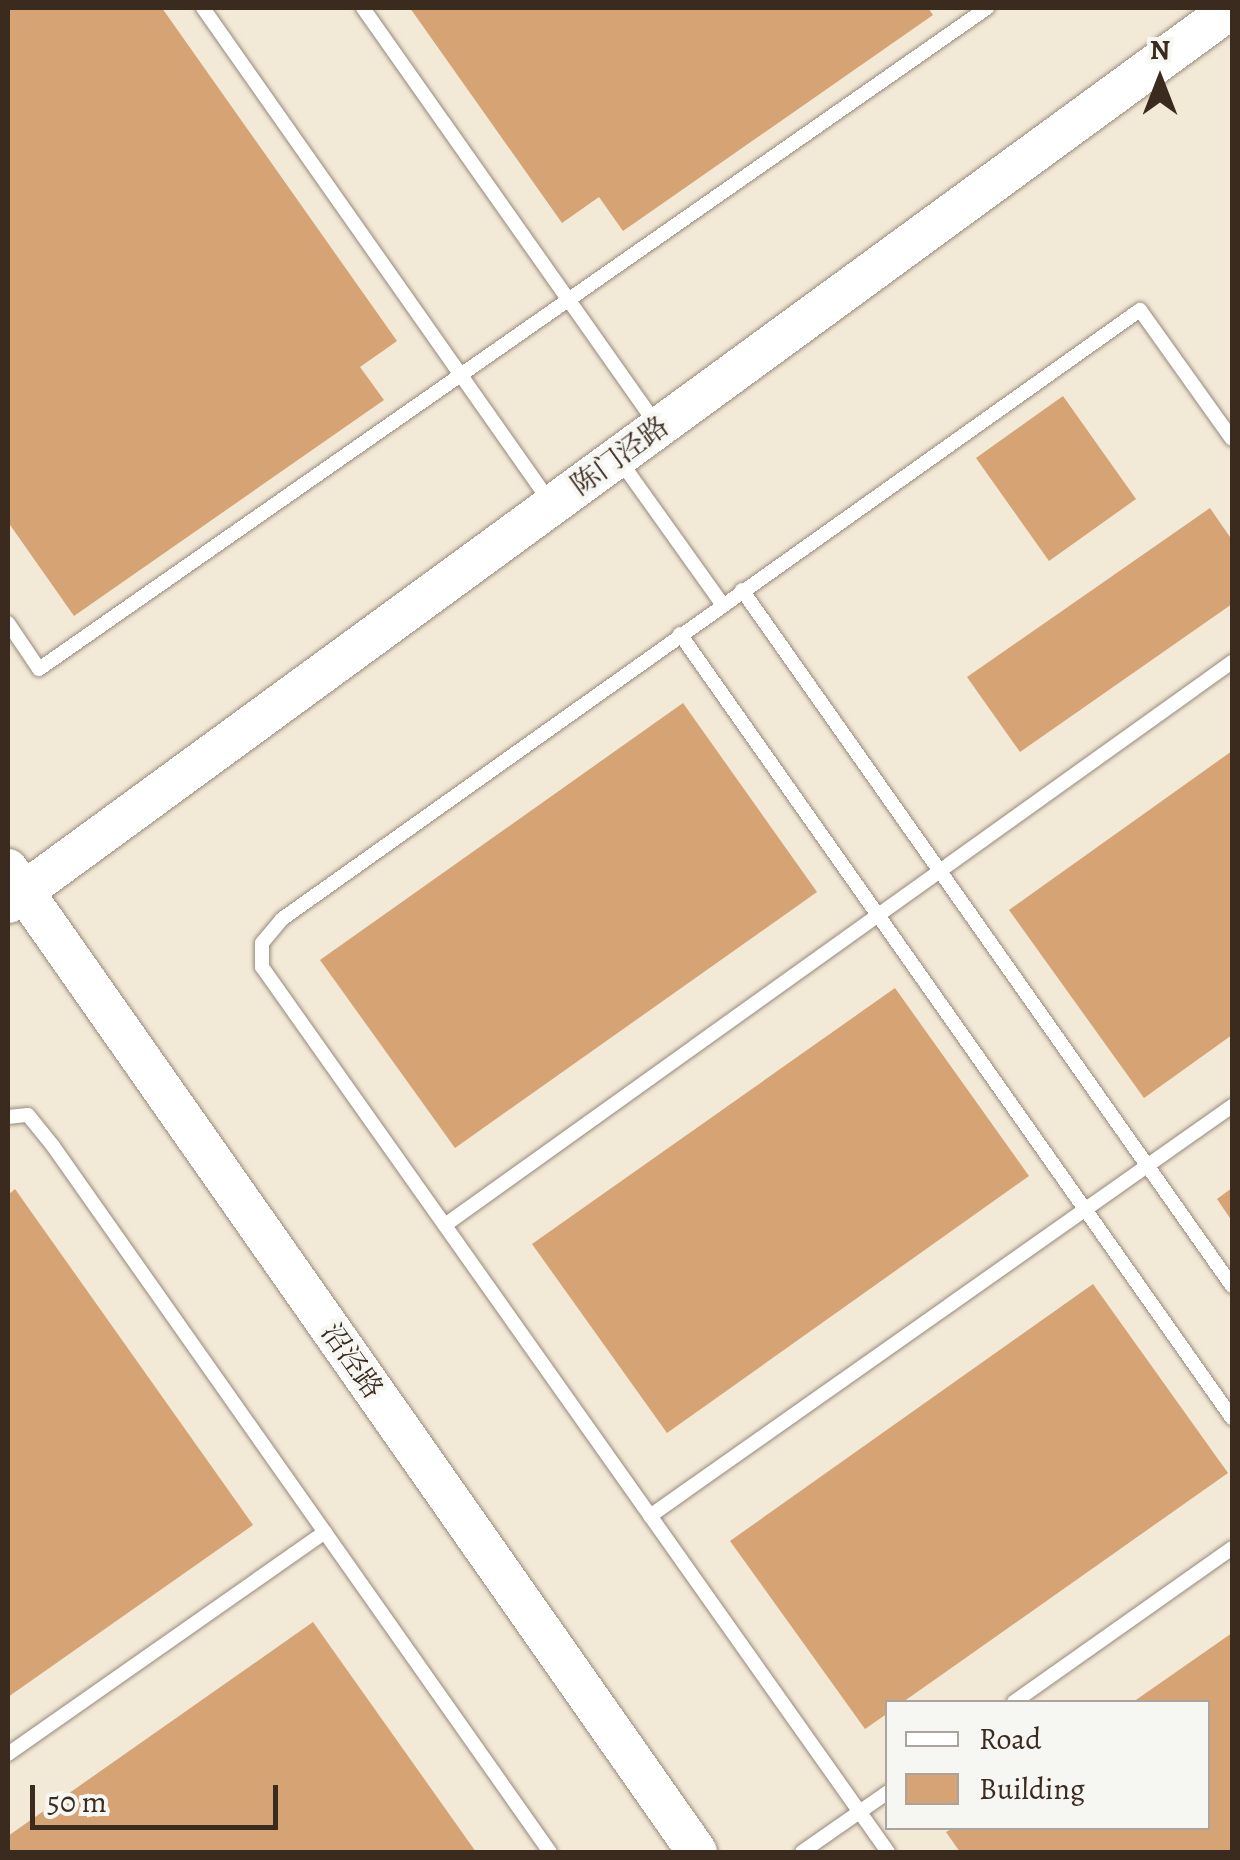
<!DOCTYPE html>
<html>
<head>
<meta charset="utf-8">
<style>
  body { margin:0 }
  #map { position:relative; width:1240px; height:1860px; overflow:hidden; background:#f3e9d7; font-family:Alegreya,"Noto Serif SC",serif }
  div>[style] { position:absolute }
  .building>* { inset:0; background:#d6a374 }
  .roads { filter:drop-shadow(0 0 2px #978a7a) drop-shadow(0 0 2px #978a7a) }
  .lane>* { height:14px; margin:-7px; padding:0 7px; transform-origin:7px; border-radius:7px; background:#fff }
  .secondary>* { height:40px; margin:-20px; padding:0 20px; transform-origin:20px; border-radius:20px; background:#fff }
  span { translate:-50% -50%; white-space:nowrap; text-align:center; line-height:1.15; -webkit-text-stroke:8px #f6f6f2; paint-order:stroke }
  .street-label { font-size:28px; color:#3b2a1e }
  .frame { position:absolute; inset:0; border:10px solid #3b2a1e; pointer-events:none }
  .legend { position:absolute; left:885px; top:1700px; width:325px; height:130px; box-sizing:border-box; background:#f6f6f2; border:2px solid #aba49d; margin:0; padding:12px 18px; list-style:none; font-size:30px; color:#3b2a1e }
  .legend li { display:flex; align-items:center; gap:20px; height:50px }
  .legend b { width:50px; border:2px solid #aba49d }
  .north { position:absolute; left:1110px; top:30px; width:100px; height:100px; -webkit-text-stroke:8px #f6f6f2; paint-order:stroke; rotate:0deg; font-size:28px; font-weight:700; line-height:40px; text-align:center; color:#3b2a1e }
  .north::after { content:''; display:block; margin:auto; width:35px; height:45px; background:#3b2a1e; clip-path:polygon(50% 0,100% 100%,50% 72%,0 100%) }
  .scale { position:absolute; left:30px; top:1785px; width:248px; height:45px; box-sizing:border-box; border:5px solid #3b2a1e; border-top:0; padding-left:12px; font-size:30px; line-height:35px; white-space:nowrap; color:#3b2a1e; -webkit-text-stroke:8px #f6f6f2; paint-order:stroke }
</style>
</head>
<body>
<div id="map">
  <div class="building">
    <div style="clip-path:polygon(8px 8px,162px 8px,397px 341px,360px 367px,384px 400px,74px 616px,8px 522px)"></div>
    <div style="clip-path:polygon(410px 8px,928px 8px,933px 15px,623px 231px,599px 197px,562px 223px)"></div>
    <div style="clip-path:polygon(1063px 396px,1136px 499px,1049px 561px,976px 458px)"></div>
    <div style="clip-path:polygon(1210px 508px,1232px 540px,1232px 604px,1020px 752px,967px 677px)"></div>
    <div style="clip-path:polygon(683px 703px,817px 892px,455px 1148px,320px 960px)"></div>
    <div style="clip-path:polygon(1232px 751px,1232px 1035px,1144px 1098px,1009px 910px)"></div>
    <div style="clip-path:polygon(895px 988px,1029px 1176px,667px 1433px,532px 1244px)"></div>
    <div style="clip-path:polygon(1232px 1188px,1232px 1221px,1217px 1199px)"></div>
    <div style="clip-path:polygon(15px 1189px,253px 1525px,8px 1697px,8px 1195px)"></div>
    <div style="clip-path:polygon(1093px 1284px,1228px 1473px,903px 1702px,888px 1702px,888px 1713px,865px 1729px,730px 1541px)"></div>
    <div style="clip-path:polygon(313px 1622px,476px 1852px,8px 1852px,8px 1836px)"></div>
    <div style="clip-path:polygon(1232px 1633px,1232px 1852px,960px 1852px,946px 1832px,953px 1828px,1208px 1828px,1208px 1702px,1133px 1702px)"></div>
  </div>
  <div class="roads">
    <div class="lane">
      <div style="left:203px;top:8px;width:604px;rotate:54.91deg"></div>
      <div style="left:363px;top:8px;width:509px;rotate:54.84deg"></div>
      <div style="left:618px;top:458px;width:179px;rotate:54.5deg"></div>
      <div style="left:742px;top:590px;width:851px;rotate:54.85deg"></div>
      <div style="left:8px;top:623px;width:55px;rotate:56deg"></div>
      <div style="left:39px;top:669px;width:1156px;rotate:-34.89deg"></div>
      <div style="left:680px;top:634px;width:959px;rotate:54.85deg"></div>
      <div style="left:8px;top:1117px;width:20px;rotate:-6deg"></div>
      <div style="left:28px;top:1115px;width:40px;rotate:51deg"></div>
      <div style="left:53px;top:1146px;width:863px;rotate:54.86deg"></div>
      <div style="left:445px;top:1225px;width:968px;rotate:-35.58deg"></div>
      <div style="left:650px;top:1516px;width:712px;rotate:-35.16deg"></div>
      <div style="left:1014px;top:1702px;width:267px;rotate:-35.2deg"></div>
      <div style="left:8px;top:1754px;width:387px;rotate:-35deg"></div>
      <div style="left:802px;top:1852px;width:105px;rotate:-34.9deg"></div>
      <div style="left:888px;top:1852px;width:1084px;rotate:-125.27deg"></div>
      <div style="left:262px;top:967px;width:24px;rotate:-90deg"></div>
      <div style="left:262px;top:943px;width:31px;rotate:-50deg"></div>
      <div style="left:282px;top:919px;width:1052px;rotate:-35.37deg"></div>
      <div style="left:1140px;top:310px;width:158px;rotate:54.5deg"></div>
    </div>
    <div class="secondary">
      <div style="left:8px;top:869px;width:1200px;rotate:54.97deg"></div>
      <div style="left:8px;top:903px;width:1516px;rotate:-36.17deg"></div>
    </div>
  </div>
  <div class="street-label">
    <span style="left:620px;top:456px;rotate:-36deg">陈门泾路</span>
    <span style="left:352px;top:1361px;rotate:55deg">沼泾路</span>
  </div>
  <div class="frame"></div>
  <ul class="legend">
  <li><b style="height:12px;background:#fff"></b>Road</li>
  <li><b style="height:28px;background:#d6a374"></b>Building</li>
  </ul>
  <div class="north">N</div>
  <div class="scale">50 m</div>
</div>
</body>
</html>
